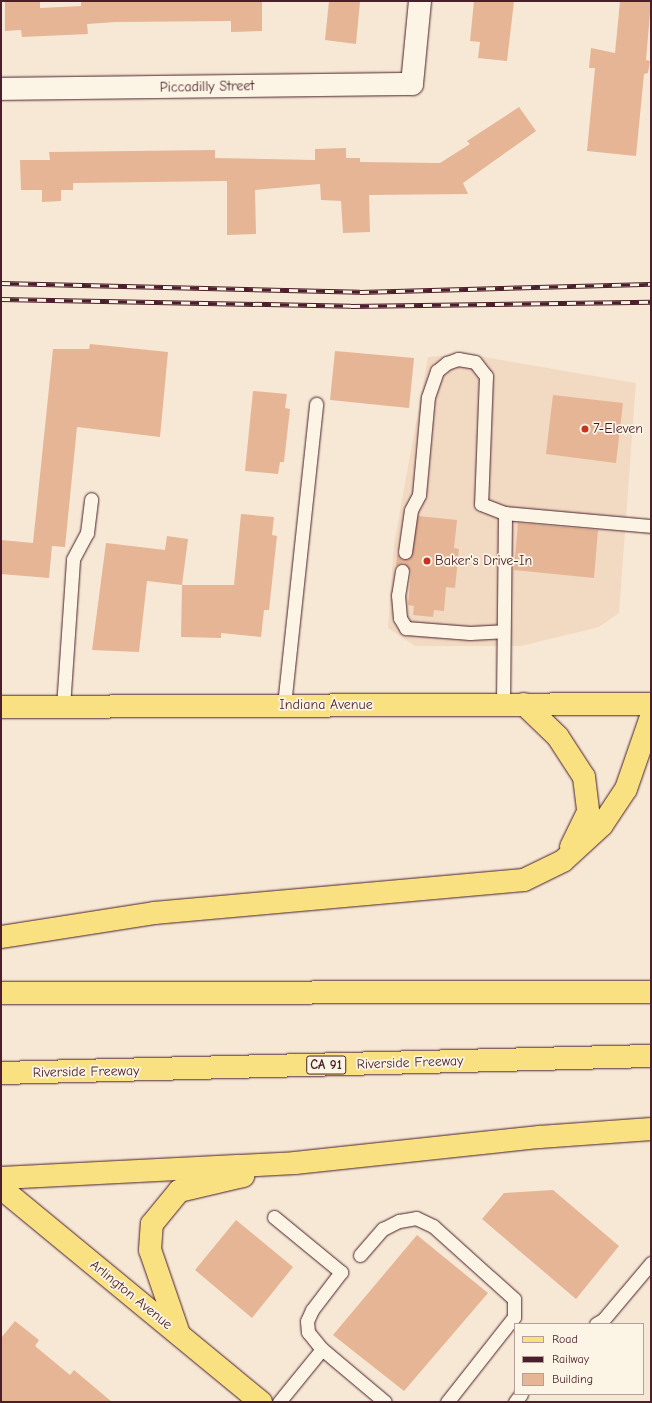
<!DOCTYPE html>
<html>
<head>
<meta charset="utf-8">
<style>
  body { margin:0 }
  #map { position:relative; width:652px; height:1403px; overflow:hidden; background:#f7e8d5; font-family:"Comic Neue",sans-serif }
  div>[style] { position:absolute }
  .built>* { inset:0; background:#f2d9c2 }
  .building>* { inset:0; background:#e5b596 }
  .roads { filter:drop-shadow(0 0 1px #4a1f2b) drop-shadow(0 0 1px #4a1f2b) }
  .lane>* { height:13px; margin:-6.5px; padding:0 6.5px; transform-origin:6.5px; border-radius:6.5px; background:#fcf5e5 }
  .street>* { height:22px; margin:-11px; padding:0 11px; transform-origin:11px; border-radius:11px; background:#fcf5e5 }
  .primary>* { height:22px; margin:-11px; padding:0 11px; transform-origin:11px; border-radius:11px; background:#f9e181 }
  .highway>* { height:22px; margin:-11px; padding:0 11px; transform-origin:11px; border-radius:11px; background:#f9e181 }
  .rail>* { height:4.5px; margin-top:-2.25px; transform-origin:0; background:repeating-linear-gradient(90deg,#fcf5e5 0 9px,#4a1f2b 0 18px); box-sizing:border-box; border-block:1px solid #4a1f2b }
  .dots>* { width:11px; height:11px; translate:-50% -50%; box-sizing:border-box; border:2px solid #fcf5e5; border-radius:50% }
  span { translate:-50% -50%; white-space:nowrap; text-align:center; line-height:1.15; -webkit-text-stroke:3.5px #fcf5e5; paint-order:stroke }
  .shield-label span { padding:1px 3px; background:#fcf5e5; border:1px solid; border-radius:3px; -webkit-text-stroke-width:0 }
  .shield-label { font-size:13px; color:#4a1f2b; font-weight:700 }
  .street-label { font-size:14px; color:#4a1f2b }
  .poi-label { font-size:14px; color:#4a1f2b }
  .left { translate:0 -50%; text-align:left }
  .frame { position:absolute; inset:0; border:2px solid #4a1f2b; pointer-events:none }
  .legend { position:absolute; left:514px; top:1323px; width:130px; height:72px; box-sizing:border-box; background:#fcf5e5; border:1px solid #b59f9b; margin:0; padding:5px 7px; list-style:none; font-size:12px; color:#4a1f2b }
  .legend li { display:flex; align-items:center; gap:8px; height:20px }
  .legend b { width:20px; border:1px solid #b59f9b }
</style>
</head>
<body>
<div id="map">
  <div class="built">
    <div style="clip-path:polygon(466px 354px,636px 383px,619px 613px,599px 627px,521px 646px,415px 646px,388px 628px,394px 544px,428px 357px)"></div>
  </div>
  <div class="building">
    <div style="clip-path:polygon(5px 1px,40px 1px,40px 8px,81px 6px,81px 1px,262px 1px,262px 31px,231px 32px,231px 21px,116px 22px,87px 24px,88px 34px,22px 37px,21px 30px,5px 31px)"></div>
    <div style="clip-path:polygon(329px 1px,360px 1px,356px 44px,325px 40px)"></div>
    <div style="clip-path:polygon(474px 1px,514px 1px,507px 61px,478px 58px,480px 42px,470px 41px)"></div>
    <div style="clip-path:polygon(620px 1px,651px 1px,646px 60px,650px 61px,648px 73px,644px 74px,636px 156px,587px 151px,595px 68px,589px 68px,591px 48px,615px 53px)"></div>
    <div style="clip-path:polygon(519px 107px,536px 131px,463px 183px,468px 194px,369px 195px,370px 232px,343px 233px,341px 201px,321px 200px,320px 184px,255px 190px,256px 234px,227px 235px,227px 181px,73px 183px,73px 190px,61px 190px,61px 201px,42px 202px,42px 190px,21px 190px,20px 160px,50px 160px,49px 152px,215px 150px,215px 158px,315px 160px,315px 149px,346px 148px,346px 158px,360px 158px,360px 162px,440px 163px,470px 144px,467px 141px)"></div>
    <div style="clip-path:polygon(90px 344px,168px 352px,160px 437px,77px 427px,65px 547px,52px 546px,49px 578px,1px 574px,1px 540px,33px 543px,53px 349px,89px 349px)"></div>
    <div style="clip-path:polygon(335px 351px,414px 358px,409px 408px,330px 400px)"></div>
    <div style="clip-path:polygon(253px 391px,287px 394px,285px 408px,290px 409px,284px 462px,280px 462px,278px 474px,245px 471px)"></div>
    <div style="clip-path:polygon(553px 395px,623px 403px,616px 463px,546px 454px)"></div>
    <div style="clip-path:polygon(241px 514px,274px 517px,272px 535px,277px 536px,269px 610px,264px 610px,261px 637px,221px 633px,221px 638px,181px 637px,182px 585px,234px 585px)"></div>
    <div style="clip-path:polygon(418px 516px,457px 520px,454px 548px,459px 549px,455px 588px,446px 587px,444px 611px,434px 610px,433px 617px,413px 615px,414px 606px,408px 605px,411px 572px,404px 563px,396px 566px,397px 554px,403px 560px,411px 557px)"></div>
    <div style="clip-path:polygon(518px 523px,598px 530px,594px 578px,514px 570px)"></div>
    <div style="clip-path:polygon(167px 536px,188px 539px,182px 585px,147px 581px,139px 652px,92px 650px,106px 543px,165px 550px)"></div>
    <div style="clip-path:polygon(553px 1190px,619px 1246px,576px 1299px,482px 1219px,504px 1193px)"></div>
    <div style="clip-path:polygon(236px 1220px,293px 1267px,252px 1318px,195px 1270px)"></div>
    <div style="clip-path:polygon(417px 1235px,488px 1293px,404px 1391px,333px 1335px)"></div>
    <div style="clip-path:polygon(15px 1321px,39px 1340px,35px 1346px,70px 1375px,74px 1370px,112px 1402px,1px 1402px,1px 1338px)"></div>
  </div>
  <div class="roads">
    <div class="lane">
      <div style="left:405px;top:552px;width:42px;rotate:-81.9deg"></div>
      <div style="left:411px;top:510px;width:17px;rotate:-62deg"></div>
      <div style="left:419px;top:495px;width:98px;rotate:-84.8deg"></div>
      <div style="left:428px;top:397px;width:28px;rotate:-71deg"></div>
      <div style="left:437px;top:371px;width:13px;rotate:-39deg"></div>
      <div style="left:447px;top:363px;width:12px;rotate:-20deg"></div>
      <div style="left:458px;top:359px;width:17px;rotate:10deg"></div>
      <div style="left:475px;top:362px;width:18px;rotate:52deg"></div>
      <div style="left:486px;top:376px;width:128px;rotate:92.2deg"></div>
      <div style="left:481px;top:504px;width:26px;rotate:21deg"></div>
      <div style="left:402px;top:571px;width:24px;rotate:99deg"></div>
      <div style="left:398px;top:595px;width:23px;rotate:85deg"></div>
      <div style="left:400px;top:618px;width:12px;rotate:59deg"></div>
      <div style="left:406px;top:628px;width:64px;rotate:4.5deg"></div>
      <div style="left:470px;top:633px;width:33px;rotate:-3deg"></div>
      <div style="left:284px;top:705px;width:303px;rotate:-83.9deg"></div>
      <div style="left:503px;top:705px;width:192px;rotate:-89.4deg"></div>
      <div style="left:505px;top:513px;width:147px;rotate:5.1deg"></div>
      <div style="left:63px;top:707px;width:148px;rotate:-86.1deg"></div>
      <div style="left:73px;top:559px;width:30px;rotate:-62deg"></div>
      <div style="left:87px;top:533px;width:34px;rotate:-83deg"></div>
      <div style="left:274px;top:1217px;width:87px;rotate:39.4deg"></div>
      <div style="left:341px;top:1272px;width:48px;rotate:127.3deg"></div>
      <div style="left:312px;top:1310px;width:12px;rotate:114deg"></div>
      <div style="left:307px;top:1321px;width:11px;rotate:85deg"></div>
      <div style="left:308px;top:1332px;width:22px;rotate:51deg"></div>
      <div style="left:322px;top:1349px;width:82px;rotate:40.1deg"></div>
      <div style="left:360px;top:1255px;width:35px;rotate:-49deg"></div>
      <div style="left:383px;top:1229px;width:18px;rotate:-27deg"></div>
      <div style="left:399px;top:1221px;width:17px;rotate:-10deg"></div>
      <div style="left:416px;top:1218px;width:19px;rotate:25deg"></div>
      <div style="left:433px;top:1226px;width:109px;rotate:42deg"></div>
      <div style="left:514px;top:1299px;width:18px;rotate:90deg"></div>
      <div style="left:514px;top:1317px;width:108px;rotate:128.2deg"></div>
      <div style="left:596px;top:1324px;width:8px;rotate:-30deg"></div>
      <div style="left:603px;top:1320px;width:75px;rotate:-49.9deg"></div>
      <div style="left:279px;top:1402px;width:68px;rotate:-50.9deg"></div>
      <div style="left:515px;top:1402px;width:10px;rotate:-53deg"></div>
    </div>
    <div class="street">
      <div style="left:1px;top:89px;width:411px;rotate:-0.7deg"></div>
      <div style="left:412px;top:84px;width:83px;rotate:-84.5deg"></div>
    </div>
    <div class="primary">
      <div style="left:1px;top:707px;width:650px;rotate:-0.26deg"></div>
      <div style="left:1px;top:1188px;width:337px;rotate:39.5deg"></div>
    </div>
    <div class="highway">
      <div style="left:524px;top:704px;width:47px;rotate:44.1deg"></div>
      <div style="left:558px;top:737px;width:48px;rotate:57deg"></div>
      <div style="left:584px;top:777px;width:35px;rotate:83deg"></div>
      <div style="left:588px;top:812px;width:39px;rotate:116deg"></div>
      <div style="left:1px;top:937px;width:155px;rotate:-8.9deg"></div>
      <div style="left:154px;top:913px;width:371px;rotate:-5.1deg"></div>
      <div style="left:524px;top:880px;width:43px;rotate:-26deg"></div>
      <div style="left:563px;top:861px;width:53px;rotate:-42.7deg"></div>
      <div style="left:602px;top:825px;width:43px;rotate:-56.3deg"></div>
      <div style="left:626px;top:789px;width:76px;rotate:-70.9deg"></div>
      <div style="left:1px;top:993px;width:650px;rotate:-0.09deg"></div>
      <div style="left:1px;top:1073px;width:650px;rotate:-1.5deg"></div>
      <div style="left:1px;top:1178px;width:294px;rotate:-2.9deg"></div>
      <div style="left:295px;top:1163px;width:246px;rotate:-6.1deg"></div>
      <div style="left:540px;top:1137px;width:111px;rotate:-4.1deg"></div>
      <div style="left:179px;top:1334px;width:89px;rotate:-109deg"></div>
      <div style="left:150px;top:1250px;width:26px;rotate:-86deg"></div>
      <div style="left:152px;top:1224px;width:43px;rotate:-50.7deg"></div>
      <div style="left:179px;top:1191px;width:66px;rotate:-13.2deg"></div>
    </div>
  </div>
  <div class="rail">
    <div style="left:1px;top:283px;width:359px;rotate:1.4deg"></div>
    <div style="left:360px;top:292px;width:291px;rotate:-1.6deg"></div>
    <div style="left:1px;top:299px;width:350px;rotate:1.1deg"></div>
    <div style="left:351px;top:306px;width:300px;rotate:-0.8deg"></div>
  </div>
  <div class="dots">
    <div style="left:585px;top:429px;background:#c8321e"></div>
    <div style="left:427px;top:561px;background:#c8321e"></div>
  </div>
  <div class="shield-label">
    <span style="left:326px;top:1065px">CA 91</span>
  </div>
  <div class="street-label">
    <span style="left:207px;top:87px;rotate:-1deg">Piccadilly Street</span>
    <span style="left:326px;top:705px">Indiana Avenue</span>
    <span style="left:410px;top:1063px;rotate:-2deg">Riverside Freeway</span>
    <span style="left:86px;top:1072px;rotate:-1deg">Riverside Freeway</span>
    <span style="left:131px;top:1295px;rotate:39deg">Arlington Avenue</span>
  </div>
  <div class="poi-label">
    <span class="left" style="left:593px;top:429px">7-Eleven</span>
    <span class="left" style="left:435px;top:561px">Baker's Drive-In</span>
  </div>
  <div class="frame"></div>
  <ul class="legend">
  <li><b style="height:5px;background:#f9e181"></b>Road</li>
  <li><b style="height:5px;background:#4a1f2b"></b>Railway</li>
  <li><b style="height:11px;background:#e5b596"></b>Building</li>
  </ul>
</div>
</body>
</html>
